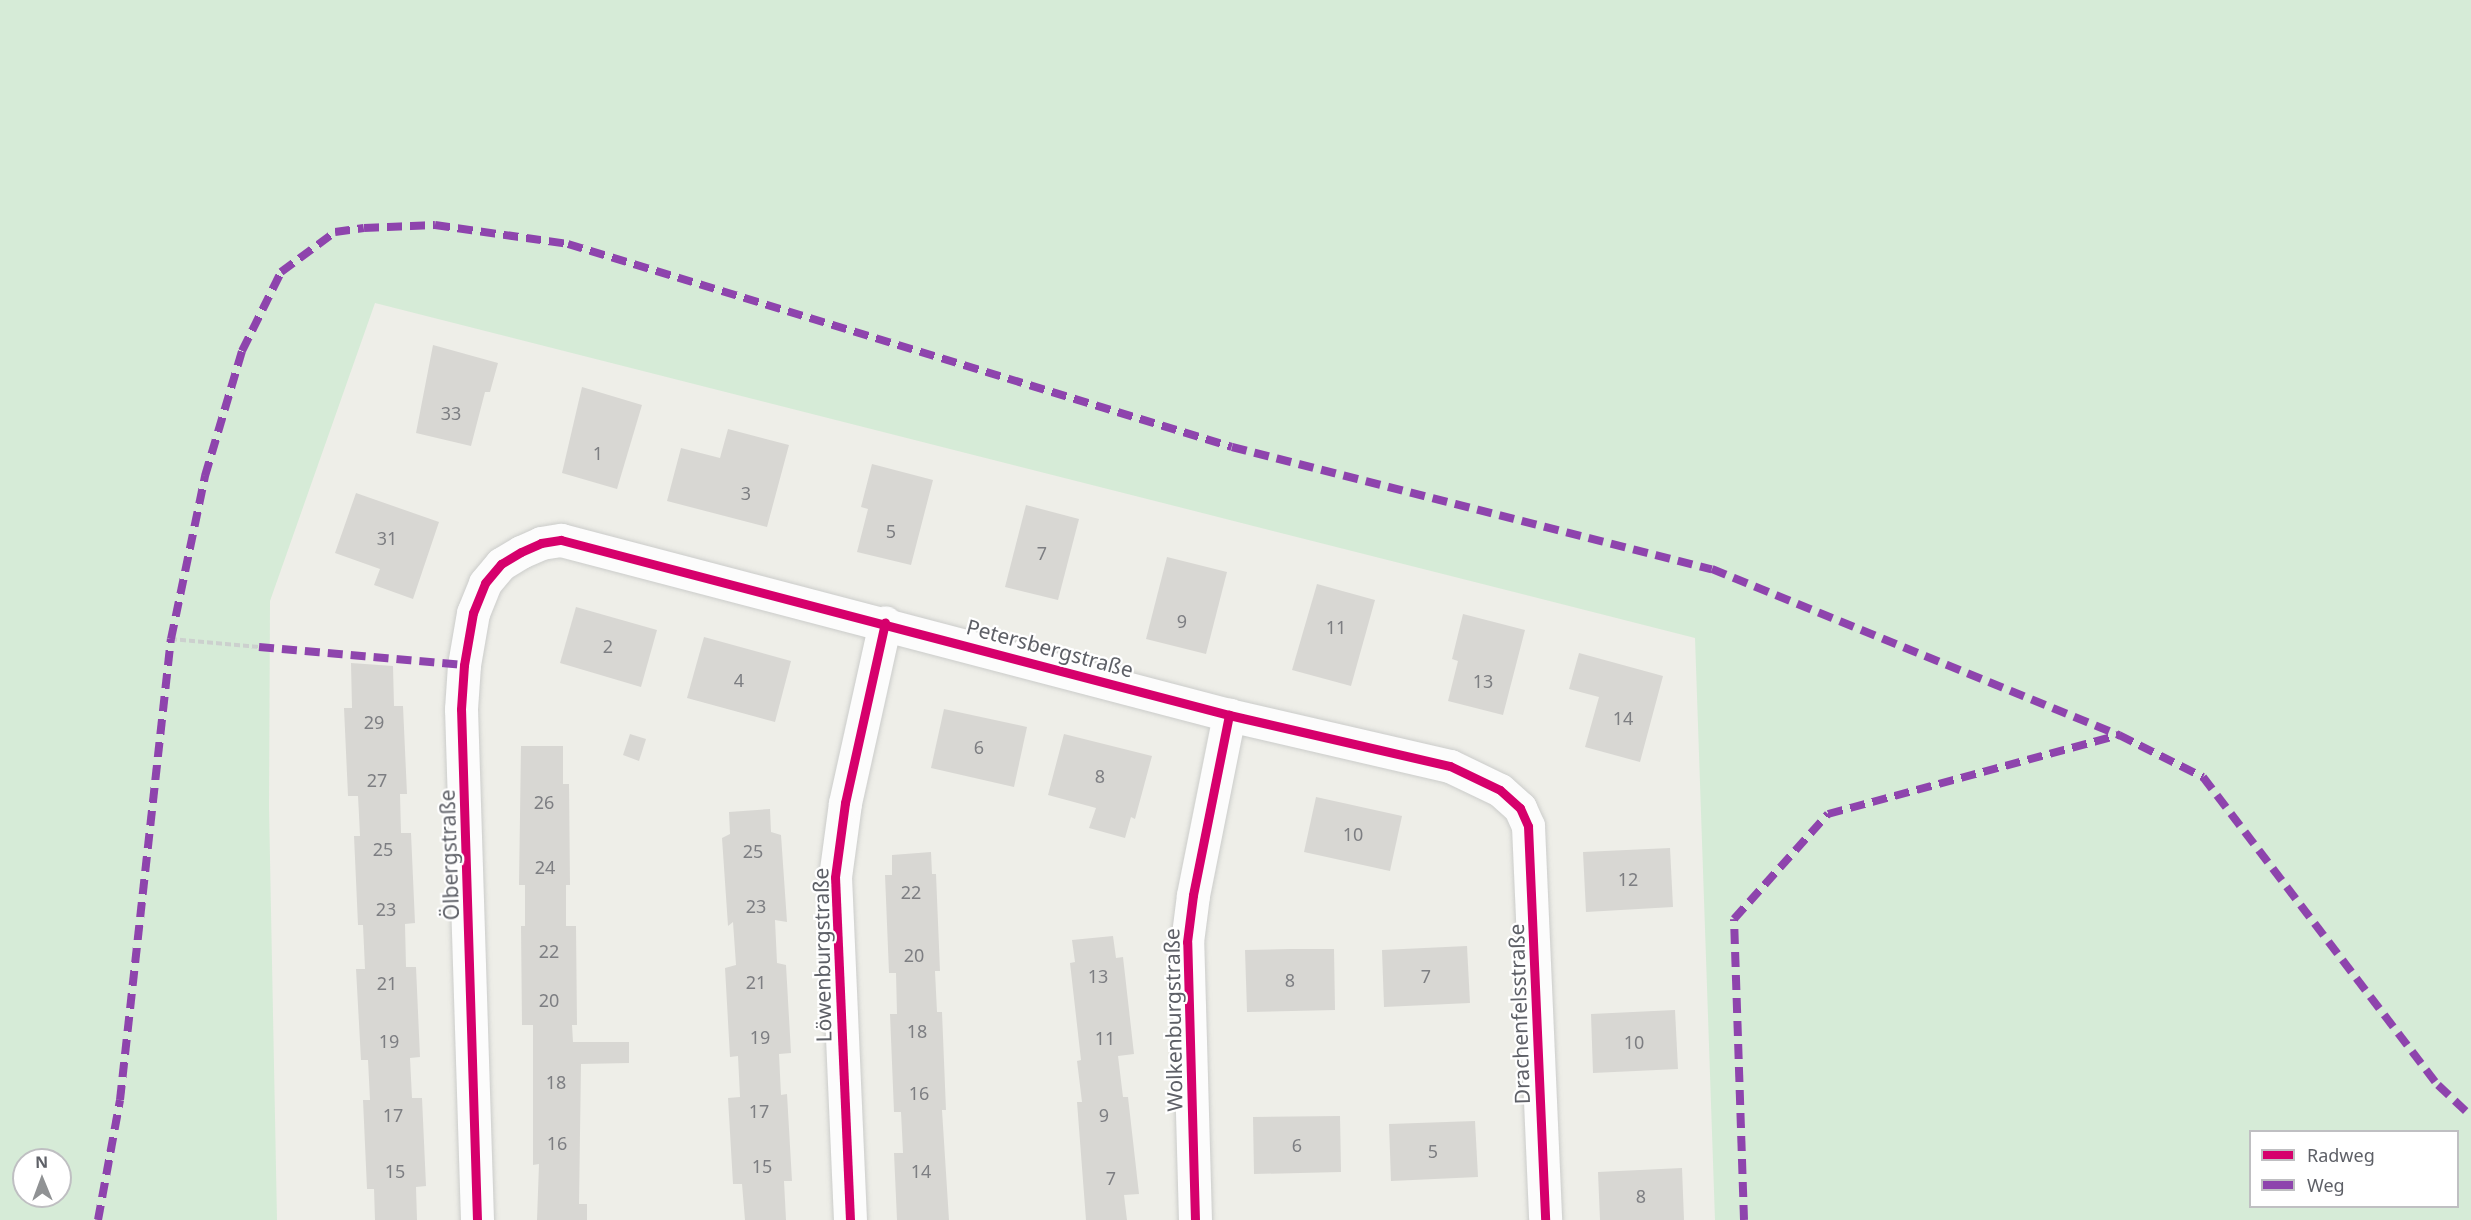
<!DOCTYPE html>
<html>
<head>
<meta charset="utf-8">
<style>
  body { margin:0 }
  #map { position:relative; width:2471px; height:1220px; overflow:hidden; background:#eeeee8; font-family:"Noto Sans",sans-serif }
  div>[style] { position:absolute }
  .green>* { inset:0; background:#d6ebd7 }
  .building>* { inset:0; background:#d8d7d3 }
  .path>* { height:4px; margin-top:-2px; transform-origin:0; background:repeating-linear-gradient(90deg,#ccd0ce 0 6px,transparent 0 9px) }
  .roads { filter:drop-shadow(0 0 2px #cbccca) drop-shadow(0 0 2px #cbccca) }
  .minor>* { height:33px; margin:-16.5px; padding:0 16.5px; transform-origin:16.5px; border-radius:16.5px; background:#fcfcfc }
  .quiet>* { height:8px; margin-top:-4px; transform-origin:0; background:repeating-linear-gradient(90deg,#8e44ad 0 15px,transparent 0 23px) }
  .cycleway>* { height:9px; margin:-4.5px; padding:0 4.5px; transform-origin:4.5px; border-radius:4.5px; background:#d6006c }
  span { translate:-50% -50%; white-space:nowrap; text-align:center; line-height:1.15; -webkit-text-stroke:4.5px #fff; paint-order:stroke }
  .number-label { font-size:18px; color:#7d7e82 }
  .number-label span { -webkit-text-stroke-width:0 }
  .street-label { font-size:21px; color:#5e6067 }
  .legend { position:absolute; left:2249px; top:1130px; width:210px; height:78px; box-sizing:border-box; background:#fff; border:2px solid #bfbfc2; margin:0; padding:8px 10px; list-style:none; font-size:18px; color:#5e6067 }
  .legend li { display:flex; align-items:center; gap:12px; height:30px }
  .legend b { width:30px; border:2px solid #bfbfc2 }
  .north { position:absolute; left:12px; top:1148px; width:60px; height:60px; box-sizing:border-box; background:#fff; border:2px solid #bfbfc2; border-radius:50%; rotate:359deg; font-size:16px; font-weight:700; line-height:24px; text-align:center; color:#5e6067 }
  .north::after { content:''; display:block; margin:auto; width:21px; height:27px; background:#909294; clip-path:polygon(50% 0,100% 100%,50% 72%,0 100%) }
</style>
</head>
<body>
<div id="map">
  <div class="green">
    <div style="clip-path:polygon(evenodd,0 0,2471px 0,2471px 1220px,1715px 1220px,1695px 638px,375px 303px,270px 601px,269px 807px,277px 1220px,0 1220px,0 0,2250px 1132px,2458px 1132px,2458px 1206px,2250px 1206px,2250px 1132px,0 0,24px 1160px,60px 1160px,60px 1196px,24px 1196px,24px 1160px)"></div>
  </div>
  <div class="building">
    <div style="clip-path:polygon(433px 345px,498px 363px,490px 392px,485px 392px,471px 446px,416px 433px)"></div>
    <div style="clip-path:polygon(582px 387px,642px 405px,617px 489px,562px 473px)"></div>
    <div style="clip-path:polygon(728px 429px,789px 445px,767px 527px,667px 501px,681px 448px,720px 458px)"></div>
    <div style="clip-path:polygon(872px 464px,933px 480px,911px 565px,857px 552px,868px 509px,861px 507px)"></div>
    <div style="clip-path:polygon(356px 493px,439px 522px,413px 599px,374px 585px,380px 569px,335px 553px)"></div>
    <div style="clip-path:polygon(1026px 505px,1079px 519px,1058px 600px,1005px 587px)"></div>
    <div style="clip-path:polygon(1167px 557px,1227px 572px,1206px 654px,1146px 639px)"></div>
    <div style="clip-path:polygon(1317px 584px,1375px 600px,1351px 686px,1292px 670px)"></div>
    <div style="clip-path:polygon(576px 607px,657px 630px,641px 687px,560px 663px)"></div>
    <div style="clip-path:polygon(1463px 614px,1525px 630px,1503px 715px,1448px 701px,1458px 661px,1452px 659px)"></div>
    <div style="clip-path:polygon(704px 637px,791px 661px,775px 722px,687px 698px)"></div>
    <div style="clip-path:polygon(1579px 653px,1663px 676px,1640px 762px,1585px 747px,1599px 697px,1569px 689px)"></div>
    <div style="clip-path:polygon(351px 663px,393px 666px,394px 706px,403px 706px,407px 794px,400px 794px,401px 833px,411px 833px,415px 923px,405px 924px,406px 967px,416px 967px,420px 1057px,410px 1058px,412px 1098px,422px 1098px,426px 1186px,416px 1187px,417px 1220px,375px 1220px,374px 1189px,367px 1189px,363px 1100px,370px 1100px,368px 1060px,361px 1060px,356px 969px,365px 969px,363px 925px,358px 925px,354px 836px,360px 836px,359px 815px,358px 796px,348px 796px,344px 708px,352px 708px)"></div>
    <div style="clip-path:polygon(944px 709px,1027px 727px,1014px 787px,931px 768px)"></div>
    <div style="clip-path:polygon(630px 734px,646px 739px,639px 761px,623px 755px)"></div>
    <div style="clip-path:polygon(1064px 734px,1152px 756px,1135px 819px,1131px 817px,1125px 838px,1089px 828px,1096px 808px,1048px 795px)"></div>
    <div style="clip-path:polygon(521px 746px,563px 746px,563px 784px,569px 784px,570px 885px,566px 885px,566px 926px,576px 926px,577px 1025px,572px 1025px,573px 1042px,629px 1042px,629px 1063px,581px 1064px,579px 1204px,587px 1204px,587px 1220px,537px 1220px,539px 1164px,533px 1165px,533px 1025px,522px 1025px,521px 926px,525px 926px,525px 885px,519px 885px)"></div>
    <div style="clip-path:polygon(1316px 797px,1402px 816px,1390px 871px,1304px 852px)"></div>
    <div style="clip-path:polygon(770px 809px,771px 832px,781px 835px,787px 922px,775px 920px,777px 963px,786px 965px,791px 1053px,779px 1054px,781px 1095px,787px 1094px,792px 1181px,784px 1181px,786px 1220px,745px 1220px,742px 1184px,733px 1184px,728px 1098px,740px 1097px,738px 1056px,730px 1057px,725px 968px,736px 965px,733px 922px,728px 926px,722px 838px,730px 834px,729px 812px)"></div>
    <div style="clip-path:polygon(1670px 848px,1673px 907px,1586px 912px,1583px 852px)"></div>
    <div style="clip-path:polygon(931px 852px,932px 874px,936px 874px,940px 971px,935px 971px,937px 1012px,942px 1012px,946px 1110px,942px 1110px,949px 1220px,897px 1220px,894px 1153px,903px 1153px,901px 1112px,894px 1112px,890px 1014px,897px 1014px,896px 973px,889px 973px,885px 875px,892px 875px,892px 855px)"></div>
    <div style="clip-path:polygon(1113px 936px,1116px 958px,1123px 957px,1134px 1054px,1118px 1056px,1123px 1097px,1128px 1097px,1139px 1194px,1124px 1195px,1127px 1220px,1086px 1220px,1077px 1102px,1082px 1102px,1077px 1061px,1081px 1060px,1070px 963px,1075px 962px,1072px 940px)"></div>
    <div style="clip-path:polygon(1467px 946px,1470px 1003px,1384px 1007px,1382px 950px)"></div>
    <div style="clip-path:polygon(1290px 949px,1334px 949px,1335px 1010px,1247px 1012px,1245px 950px)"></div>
    <div style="clip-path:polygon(1675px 1010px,1678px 1069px,1593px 1073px,1591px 1014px)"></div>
    <div style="clip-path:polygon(1340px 1116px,1341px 1172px,1254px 1174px,1253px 1117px)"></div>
    <div style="clip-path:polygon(1475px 1121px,1478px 1177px,1391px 1181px,1389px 1124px)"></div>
    <div style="clip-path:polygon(1682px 1168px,1684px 1220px,1600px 1220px,1598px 1172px)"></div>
  </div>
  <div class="path">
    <div style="left:171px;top:639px;width:88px;rotate:5.2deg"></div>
  </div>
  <div class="roads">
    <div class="minor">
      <div style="left:477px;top:1220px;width:511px;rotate:-91.79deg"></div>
      <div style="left:461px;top:709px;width:44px;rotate:-86.1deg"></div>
      <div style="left:464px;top:665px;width:53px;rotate:-80.2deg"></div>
      <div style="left:473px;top:613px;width:32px;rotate:-68deg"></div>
      <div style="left:485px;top:583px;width:25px;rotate:-50deg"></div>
      <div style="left:501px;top:564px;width:23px;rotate:-31deg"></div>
      <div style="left:521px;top:552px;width:22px;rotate:-24deg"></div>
      <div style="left:541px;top:543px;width:20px;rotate:-9deg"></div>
      <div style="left:561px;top:540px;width:691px;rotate:14.68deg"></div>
      <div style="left:1229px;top:715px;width:227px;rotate:13deg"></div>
      <div style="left:1450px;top:766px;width:55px;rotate:25.6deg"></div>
      <div style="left:1500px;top:790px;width:27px;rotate:42deg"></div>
      <div style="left:1520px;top:808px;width:20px;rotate:66deg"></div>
      <div style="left:1528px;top:826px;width:394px;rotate:87.5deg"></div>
      <div style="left:850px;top:1220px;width:343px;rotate:-92.5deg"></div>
      <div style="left:835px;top:877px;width:75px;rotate:-82.3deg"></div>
      <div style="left:845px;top:803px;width:185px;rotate:-77.5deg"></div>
      <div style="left:1195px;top:1220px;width:278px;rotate:-91.6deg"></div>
      <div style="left:1187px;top:942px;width:47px;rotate:-82.7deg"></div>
      <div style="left:1193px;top:895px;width:184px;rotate:-78.7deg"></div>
    </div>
  </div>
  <div class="quiet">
    <div style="left:259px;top:647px;width:206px;rotate:5deg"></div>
    <div style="left:98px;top:1220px;width:122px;rotate:-79.6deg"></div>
    <div style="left:120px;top:1100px;width:464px;rotate:-83.7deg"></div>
    <div style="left:171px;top:639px;width:167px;rotate:-78.2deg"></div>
    <div style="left:205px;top:476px;width:130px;rotate:-73.5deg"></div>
    <div style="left:242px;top:351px;width:88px;rotate:-63.7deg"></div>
    <div style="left:281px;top:272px;width:67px;rotate:-36.5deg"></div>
    <div style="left:335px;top:232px;width:29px;rotate:-8deg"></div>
    <div style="left:364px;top:228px;width:71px;rotate:-2.4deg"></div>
    <div style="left:435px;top:225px;width:134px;rotate:8.1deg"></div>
    <div style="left:568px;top:244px;width:694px;rotate:17deg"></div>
    <div style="left:1232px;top:447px;width:495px;rotate:14.3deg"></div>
    <div style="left:1712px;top:569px;width:440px;rotate:22.2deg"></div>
    <div style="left:2119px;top:735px;width:94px;rotate:26.6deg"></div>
    <div style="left:2203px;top:777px;width:387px;rotate:52.7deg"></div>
    <div style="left:2438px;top:1085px;width:45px;rotate:43.2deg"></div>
    <div style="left:1744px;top:1220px;width:301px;rotate:-91.9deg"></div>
    <div style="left:1734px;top:919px;width:141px;rotate:-48.2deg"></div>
    <div style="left:1828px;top:814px;width:302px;rotate:-15.2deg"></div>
  </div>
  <div class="cycleway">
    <div style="left:477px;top:1220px;width:511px;rotate:-91.79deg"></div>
    <div style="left:461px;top:709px;width:44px;rotate:-86.1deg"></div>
    <div style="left:464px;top:665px;width:53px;rotate:-80.2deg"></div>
    <div style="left:473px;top:613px;width:32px;rotate:-68deg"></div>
    <div style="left:485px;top:583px;width:25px;rotate:-50deg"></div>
    <div style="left:501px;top:564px;width:23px;rotate:-31deg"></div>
    <div style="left:521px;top:552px;width:22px;rotate:-24deg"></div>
    <div style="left:541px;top:543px;width:20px;rotate:-9deg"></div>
    <div style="left:561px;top:540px;width:691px;rotate:14.68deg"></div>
    <div style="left:1229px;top:715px;width:227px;rotate:13deg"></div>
    <div style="left:1450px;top:766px;width:55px;rotate:25.6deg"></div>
    <div style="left:1500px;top:790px;width:27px;rotate:42deg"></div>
    <div style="left:1520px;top:808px;width:20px;rotate:66deg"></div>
    <div style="left:1528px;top:826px;width:394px;rotate:87.5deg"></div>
    <div style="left:850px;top:1220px;width:343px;rotate:-92.5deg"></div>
    <div style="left:835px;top:877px;width:75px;rotate:-82.3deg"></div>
    <div style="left:845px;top:803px;width:185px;rotate:-77.5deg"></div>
    <div style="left:1195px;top:1220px;width:278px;rotate:-91.6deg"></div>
    <div style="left:1187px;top:942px;width:47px;rotate:-82.7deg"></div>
    <div style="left:1193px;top:895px;width:184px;rotate:-78.7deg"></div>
  </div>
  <div class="number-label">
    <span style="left:451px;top:413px">33</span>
    <span style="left:598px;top:453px">1</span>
    <span style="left:746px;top:493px">3</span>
    <span style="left:891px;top:531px">5</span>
    <span style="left:387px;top:538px">31</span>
    <span style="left:1042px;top:553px">7</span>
    <span style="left:1182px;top:621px">9</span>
    <span style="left:1336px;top:627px">11</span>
    <span style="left:608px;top:646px">2</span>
    <span style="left:739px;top:680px">4</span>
    <span style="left:1483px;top:681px">13</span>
    <span style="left:1623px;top:718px">14</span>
    <span style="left:374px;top:722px">29</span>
    <span style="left:979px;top:747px">6</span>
    <span style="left:1100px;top:776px">8</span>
    <span style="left:377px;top:780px">27</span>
    <span style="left:544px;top:802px">26</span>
    <span style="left:1353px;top:834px">10</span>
    <span style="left:383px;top:849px">25</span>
    <span style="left:753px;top:851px">25</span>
    <span style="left:545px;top:867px">24</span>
    <span style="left:1628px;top:879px">12</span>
    <span style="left:911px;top:892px">22</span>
    <span style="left:756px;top:906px">23</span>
    <span style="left:386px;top:909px">23</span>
    <span style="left:549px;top:951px">22</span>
    <span style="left:914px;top:955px">20</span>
    <span style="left:1098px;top:976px">13</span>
    <span style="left:1426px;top:976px">7</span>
    <span style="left:1290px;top:980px">8</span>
    <span style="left:756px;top:982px">21</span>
    <span style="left:387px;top:983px">21</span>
    <span style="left:549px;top:1000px">20</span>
    <span style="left:917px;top:1031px">18</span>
    <span style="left:760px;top:1037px">19</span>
    <span style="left:1105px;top:1038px">11</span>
    <span style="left:389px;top:1041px">19</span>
    <span style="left:1634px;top:1042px">10</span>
    <span style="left:556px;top:1082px">18</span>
    <span style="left:919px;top:1093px">16</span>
    <span style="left:759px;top:1111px">17</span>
    <span style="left:393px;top:1115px">17</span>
    <span style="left:1104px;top:1115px">9</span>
    <span style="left:557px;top:1143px">16</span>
    <span style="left:1297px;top:1145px">6</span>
    <span style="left:1433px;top:1151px">5</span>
    <span style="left:762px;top:1166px">15</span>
    <span style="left:395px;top:1171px">15</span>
    <span style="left:921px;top:1171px">14</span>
    <span style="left:1111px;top:1178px">7</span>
    <span style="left:1641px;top:1196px">8</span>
  </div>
  <div class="street-label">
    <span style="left:1050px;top:648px;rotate:15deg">Petersbergstraße</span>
    <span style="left:449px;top:855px;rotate:-92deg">Ölbergstraße</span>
    <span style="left:822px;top:955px;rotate:-91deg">Löwenburgstraße</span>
    <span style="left:1519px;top:1014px;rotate:-92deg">Drachenfelsstraße</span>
    <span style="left:1173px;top:1020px;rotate:-91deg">Wolkenburgstraße</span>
  </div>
  <ul class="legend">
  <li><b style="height:8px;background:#d6006c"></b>Radweg</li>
  <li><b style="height:8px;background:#8e44ad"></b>Weg</li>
  </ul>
  <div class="north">N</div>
</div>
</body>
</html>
